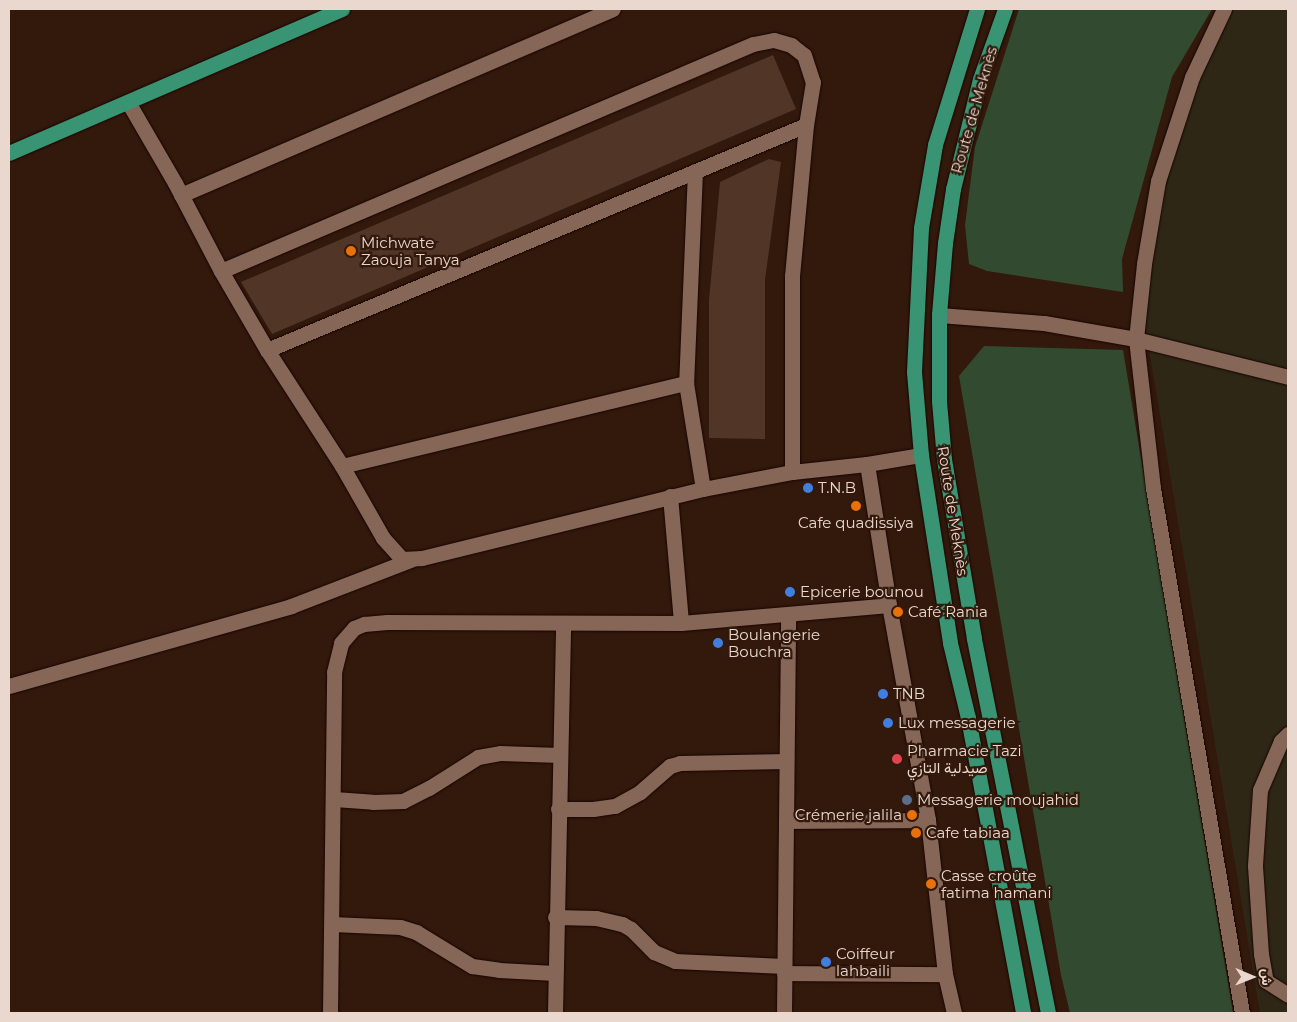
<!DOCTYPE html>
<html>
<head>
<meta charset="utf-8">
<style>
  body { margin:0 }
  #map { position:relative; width:1297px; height:1022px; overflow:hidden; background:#32190c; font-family:Montserrat,Vazirmatn,sans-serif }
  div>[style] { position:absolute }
  .industrial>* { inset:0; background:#2e2716 }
  .green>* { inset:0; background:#324b30 }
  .building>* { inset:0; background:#513527 }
  .roads { filter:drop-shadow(0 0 1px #190400) drop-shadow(0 0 1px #190400) }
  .minor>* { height:15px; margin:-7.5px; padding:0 7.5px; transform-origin:7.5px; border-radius:7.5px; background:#856657 }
  .major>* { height:15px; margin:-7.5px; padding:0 7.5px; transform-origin:7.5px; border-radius:7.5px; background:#389472 }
  .dots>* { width:14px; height:14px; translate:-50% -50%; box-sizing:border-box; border:2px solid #32190c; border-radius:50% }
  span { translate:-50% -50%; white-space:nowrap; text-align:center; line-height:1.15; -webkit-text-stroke:4.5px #32190c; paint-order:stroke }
  .street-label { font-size:15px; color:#ead8cf }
  .poi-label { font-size:15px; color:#ead8cf }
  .left { translate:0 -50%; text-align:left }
  .right { translate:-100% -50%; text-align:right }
  .frame { position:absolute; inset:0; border:10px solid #ead8cf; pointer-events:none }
  .north { position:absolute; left:1227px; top:952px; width:50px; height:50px; -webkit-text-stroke:4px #32190c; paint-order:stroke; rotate:91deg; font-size:14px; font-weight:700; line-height:20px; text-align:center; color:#ead8cf }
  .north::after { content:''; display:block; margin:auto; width:18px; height:22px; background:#ead8cf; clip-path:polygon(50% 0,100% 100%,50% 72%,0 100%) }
</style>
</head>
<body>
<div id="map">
  <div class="industrial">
    <div style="clip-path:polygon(1230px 9px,1288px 9px,1288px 1013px,1260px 1013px,1145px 325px,1159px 184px,1210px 41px)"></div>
  </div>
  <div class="green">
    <div style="clip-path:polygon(1019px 9px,1212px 9px,1172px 77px,1122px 259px,1123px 292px,987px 271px,969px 264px,965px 225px,975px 147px)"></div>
    <div style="clip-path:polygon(984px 346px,1123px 350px,1233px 1012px,1070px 1013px,1061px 975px,959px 376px)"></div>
  </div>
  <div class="building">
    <div style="clip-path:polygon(773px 55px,796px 109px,272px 334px,241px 282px)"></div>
    <div style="clip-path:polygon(769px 159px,781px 162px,765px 280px,765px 439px,709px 438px,709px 300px,720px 182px)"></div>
  </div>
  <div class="roads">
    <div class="minor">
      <div style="left:1224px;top:9px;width:75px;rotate:115.2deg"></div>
      <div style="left:1192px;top:77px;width:109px;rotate:108.1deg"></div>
      <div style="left:1158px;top:181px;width:84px;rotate:99.6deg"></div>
      <div style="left:1144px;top:264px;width:75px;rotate:96.1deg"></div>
      <div style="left:1136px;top:339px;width:150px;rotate:83.5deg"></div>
      <div style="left:1153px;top:488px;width:532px;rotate:80.38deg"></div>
      <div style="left:128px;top:102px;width:94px;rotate:59.9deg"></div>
      <div style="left:175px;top:183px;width:99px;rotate:62.4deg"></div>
      <div style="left:221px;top:271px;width:91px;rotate:59.8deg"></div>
      <div style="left:267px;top:350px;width:138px;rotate:57.1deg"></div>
      <div style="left:342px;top:466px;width:83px;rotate:60.3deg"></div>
      <div style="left:383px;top:538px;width:28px;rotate:48deg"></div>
      <div style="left:402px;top:559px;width:20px;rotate:-3deg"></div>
      <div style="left:422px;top:558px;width:289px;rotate:-13.8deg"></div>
      <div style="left:703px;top:489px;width:91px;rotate:-10.8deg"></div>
      <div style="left:792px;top:472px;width:75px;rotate:-6.1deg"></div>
      <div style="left:867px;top:464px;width:55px;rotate:-9.5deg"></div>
      <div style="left:695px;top:171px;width:212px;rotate:92.4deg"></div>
      <div style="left:686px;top:383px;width:107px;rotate:80.9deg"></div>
      <div style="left:181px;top:195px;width:470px;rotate:-23.3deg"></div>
      <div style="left:221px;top:271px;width:578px;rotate:-23.11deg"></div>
      <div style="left:753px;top:44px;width:21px;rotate:-11deg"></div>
      <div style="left:774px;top:40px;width:18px;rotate:16deg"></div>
      <div style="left:791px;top:45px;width:16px;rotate:38deg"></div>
      <div style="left:804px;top:55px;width:28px;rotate:72deg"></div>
      <div style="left:813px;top:82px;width:44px;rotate:99.2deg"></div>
      <div style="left:806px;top:125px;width:152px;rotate:95.3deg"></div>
      <div style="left:792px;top:276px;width:196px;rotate:90deg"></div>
      <div style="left:939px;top:315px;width:105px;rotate:4.4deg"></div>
      <div style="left:1044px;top:323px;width:93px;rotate:9.9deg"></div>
      <div style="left:1136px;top:339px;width:157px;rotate:14deg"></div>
      <div style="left:267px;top:350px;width:584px;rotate:-22.66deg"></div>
      <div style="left:867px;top:464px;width:143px;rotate:81.1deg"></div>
      <div style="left:889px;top:605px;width:219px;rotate:79.7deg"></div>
      <div style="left:928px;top:820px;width:155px;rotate:83.7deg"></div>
      <div style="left:945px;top:974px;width:40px;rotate:77deg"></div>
      <div style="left:342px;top:466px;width:354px;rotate:-13.6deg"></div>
      <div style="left:670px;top:496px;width:127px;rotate:85deg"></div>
      <div style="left:9px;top:686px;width:293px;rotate:-15.8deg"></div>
      <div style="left:291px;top:606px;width:128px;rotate:-21.1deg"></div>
      <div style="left:1288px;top:734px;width:10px;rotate:135deg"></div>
      <div style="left:1281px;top:741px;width:53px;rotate:113.2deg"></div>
      <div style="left:1260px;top:790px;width:76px;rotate:93.8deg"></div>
      <div style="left:1255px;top:866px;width:88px;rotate:86.1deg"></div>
      <div style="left:1261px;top:954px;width:27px;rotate:80deg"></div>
      <div style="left:1266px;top:981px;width:26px;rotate:32deg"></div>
      <div style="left:334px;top:799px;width:39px;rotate:4deg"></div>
      <div style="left:373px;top:802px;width:30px;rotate:-2deg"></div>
      <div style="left:403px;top:801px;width:29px;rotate:-27deg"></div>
      <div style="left:429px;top:788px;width:58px;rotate:-32.3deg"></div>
      <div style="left:478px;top:757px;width:22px;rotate:-10deg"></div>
      <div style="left:500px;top:753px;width:59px;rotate:1.9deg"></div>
      <div style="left:558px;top:809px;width:35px"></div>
      <div style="left:593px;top:809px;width:22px;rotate:-8deg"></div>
      <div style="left:615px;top:806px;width:29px;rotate:-29deg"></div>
      <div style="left:640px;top:792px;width:40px;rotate:-41deg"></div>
      <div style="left:670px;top:766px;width:10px;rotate:-17deg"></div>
      <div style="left:680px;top:763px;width:106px;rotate:-1.1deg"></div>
      <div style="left:786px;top:821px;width:142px;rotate:-0.4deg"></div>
      <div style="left:555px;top:917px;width:41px;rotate:1.4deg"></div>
      <div style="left:596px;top:918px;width:27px;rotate:13deg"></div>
      <div style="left:622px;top:924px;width:10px;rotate:29deg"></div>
      <div style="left:631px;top:929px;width:33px;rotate:45deg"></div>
      <div style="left:654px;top:952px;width:23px;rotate:23deg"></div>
      <div style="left:675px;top:961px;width:109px;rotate:2.6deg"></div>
      <div style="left:332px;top:924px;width:68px;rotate:2.5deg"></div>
      <div style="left:400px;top:927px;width:17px;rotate:17deg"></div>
      <div style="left:416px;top:932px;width:66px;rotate:31.3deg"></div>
      <div style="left:472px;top:966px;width:27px;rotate:8deg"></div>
      <div style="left:499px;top:970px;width:56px;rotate:3.1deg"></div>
      <div style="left:784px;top:973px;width:161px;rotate:0.4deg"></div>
      <div style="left:330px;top:1013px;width:341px;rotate:-89.3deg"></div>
      <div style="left:334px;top:672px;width:30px;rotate:-76deg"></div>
      <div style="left:341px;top:643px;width:20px;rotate:-49deg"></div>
      <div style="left:354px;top:628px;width:11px;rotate:-22deg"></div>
      <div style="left:364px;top:624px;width:23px;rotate:-5deg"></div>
      <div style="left:387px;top:622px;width:294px;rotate:0.2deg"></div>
      <div style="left:681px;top:623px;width:209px;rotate:-4.9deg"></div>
      <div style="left:555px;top:1013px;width:389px;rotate:-88.8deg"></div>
      <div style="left:784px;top:1013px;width:398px;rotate:-89.4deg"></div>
    </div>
    <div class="major">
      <div style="left:977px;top:9px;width:142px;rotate:107.2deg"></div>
      <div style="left:935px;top:145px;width:84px;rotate:99.6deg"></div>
      <div style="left:921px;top:228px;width:144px;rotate:92.8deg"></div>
      <div style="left:914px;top:372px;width:83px;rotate:85.2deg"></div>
      <div style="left:921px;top:455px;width:190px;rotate:81.2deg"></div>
      <div style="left:950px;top:643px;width:77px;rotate:76.5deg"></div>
      <div style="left:968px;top:718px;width:300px;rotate:79.4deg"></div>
      <div style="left:1005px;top:9px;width:74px;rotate:109.7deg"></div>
      <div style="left:980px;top:79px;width:113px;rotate:103.8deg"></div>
      <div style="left:953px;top:189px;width:55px;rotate:98.4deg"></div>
      <div style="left:945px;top:243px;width:72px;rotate:94.8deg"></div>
      <div style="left:939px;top:315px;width:86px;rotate:90deg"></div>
      <div style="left:939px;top:401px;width:58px;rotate:85.1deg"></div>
      <div style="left:944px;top:459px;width:182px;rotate:80.5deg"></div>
      <div style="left:974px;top:639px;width:381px;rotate:78.8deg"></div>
      <div style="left:9px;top:153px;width:363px;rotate:-23.4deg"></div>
    </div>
  </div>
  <div class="dots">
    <div style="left:351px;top:251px;background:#e8710a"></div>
    <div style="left:808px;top:488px;background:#3f7fe0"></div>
    <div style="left:856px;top:506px;background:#e8710a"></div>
    <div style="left:790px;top:592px;background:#3f7fe0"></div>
    <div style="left:898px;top:612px;background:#e8710a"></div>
    <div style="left:718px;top:643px;background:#3f7fe0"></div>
    <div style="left:883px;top:694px;background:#3f7fe0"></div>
    <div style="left:888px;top:723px;background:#3f7fe0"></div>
    <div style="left:897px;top:759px;background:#e0444e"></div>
    <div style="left:907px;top:800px;background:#5c6f8a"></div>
    <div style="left:912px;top:815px;background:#e8710a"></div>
    <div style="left:916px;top:833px;background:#e8710a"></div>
    <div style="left:931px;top:884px;background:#e8710a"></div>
    <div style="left:826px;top:962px;background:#3f7fe0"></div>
  </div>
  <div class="street-label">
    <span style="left:974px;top:110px;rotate:-74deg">Route de Meknès</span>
    <span style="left:953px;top:511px;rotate:81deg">Route de Meknès</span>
  </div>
  <div class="poi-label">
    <span class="left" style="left:361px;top:251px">Michwate<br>Zaouja Tanya</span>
    <span class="left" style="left:818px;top:488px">T.N.B</span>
    <span style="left:856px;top:523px">Cafe quadissiya</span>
    <span class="left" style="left:800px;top:592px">Epicerie bounou</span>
    <span class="left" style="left:908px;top:612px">Café Rania</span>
    <span class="left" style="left:728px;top:643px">Boulangerie<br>Bouchra</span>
    <span class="left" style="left:893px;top:694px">TNB</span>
    <span class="left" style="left:898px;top:723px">Lux messagerie</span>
    <span class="left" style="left:907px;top:759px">Pharmacie Tazi<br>صيدلية التازي</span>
    <span class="left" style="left:917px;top:800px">Messagerie moujahid</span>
    <span class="right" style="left:902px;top:815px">Crémerie jalila</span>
    <span class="left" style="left:926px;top:833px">Cafe tabiaa</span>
    <span class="left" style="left:941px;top:884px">Casse croûte<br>fatima hamani</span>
    <span class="left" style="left:836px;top:962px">Coiffeur<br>lahbaili</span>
  </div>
  <div class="frame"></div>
  <div class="north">ش</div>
</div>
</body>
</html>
